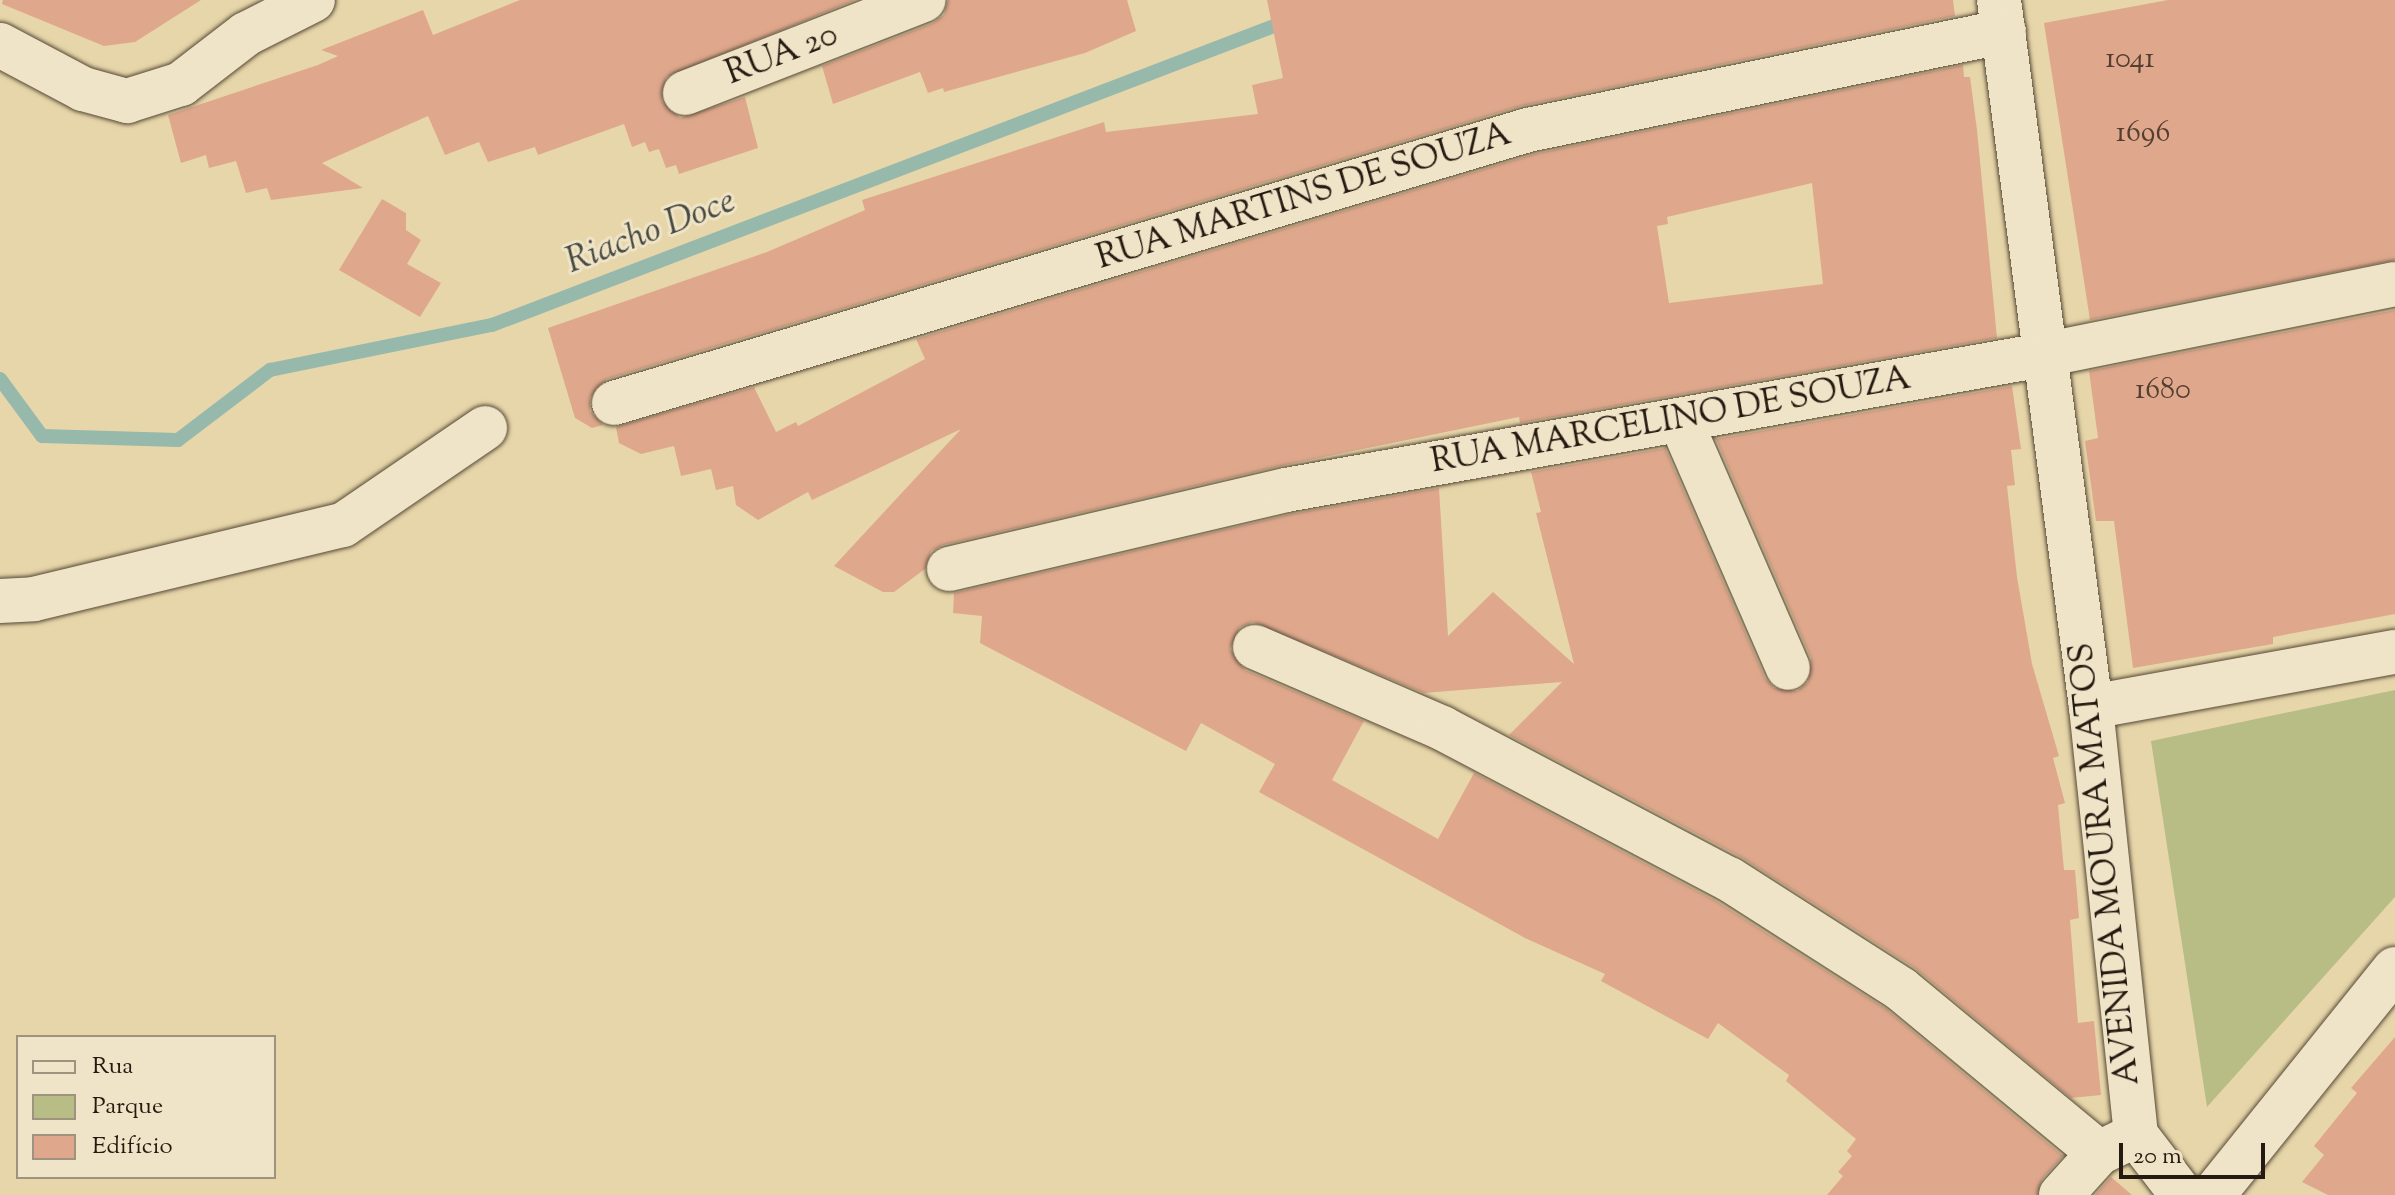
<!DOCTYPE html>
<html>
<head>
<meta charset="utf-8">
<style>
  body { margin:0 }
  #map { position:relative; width:2395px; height:1195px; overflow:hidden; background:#e7d6a9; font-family:"Sorts Mill Goudy",serif }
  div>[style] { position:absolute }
  .green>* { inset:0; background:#b8bd86 }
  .stream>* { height:14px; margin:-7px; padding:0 7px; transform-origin:7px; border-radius:7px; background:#97b9ac }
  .building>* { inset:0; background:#dfa88d }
  .roads { filter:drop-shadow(0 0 2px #564937) drop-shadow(0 0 2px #564937) }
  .minor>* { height:44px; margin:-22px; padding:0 22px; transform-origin:22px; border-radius:22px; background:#efe4c7 }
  span { translate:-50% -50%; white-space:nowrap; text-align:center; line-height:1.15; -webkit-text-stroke:6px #efe4c7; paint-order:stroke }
  .number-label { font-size:30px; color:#543e30 }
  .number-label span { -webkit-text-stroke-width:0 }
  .street-label { font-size:34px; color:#251a11 }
  .water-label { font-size:36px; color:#474a40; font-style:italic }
  .legend { position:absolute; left:16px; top:1035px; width:260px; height:144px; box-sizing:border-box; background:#efe4c7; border:2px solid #9e937e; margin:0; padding:10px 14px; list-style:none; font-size:24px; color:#251a11 }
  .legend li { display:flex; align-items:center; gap:16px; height:40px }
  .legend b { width:40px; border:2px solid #9e937e }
  .scale { position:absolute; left:2119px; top:1143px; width:146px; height:36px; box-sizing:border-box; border:4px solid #251a11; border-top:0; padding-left:10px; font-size:24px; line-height:28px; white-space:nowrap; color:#251a11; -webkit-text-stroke:6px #efe4c7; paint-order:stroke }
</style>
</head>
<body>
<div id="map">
  <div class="green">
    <div style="clip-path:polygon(2395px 690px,2395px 897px,2207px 1107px,2151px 741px)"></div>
  </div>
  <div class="stream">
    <div style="left:0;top:379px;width:71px;rotate:53.6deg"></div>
    <div style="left:42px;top:436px;width:136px;rotate:1.7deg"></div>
    <div style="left:178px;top:440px;width:116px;rotate:-37.3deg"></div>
    <div style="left:270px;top:370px;width:227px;rotate:-11.5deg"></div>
    <div style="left:492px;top:325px;width:854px;rotate:-20.92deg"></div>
  </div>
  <div class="building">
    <div style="clip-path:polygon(3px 0,201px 0,135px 42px,104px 46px,2px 4px)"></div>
    <div style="clip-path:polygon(520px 0,855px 0,666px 77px,662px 101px,680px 118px,745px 97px,758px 148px,679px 174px,676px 165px,666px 168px,659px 149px,649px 152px,645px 142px,632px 147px,624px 124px,538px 155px,535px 147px,488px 162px,479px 142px,445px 155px,428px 116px,322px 163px,363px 188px,271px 200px,267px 188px,246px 193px,236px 161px,209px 168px,206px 155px,181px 163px,168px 115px,318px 65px,338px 56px,321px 50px,423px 10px,433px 35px)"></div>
    <div style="clip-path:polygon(948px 0,1127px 0,1136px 31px,1085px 53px,944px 92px,943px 88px,928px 93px,920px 72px,833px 104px,822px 66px,933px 23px,944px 15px)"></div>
    <div style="clip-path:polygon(1267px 0,1953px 0,1955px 16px,1521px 106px,607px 379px,590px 398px,590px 411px,603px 425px,592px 428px,575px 418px,548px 328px,767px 252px,865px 210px,862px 200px,1104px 122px,1106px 132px,1258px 114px,1252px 85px,1283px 78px)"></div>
    <div style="clip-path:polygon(2168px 0,2395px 0,2395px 260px,2090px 320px,2044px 23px)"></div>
    <div style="clip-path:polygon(evenodd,1963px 65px,1964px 77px,1970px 77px,1977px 130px,1997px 338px,1520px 423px,1519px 417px,1280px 466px,943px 545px,931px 551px,925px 569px,894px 592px,883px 592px,834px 566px,961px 429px,812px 500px,808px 492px,758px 520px,736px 505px,733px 486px,716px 490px,711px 469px,681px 476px,674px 446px,641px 454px,619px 443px,616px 427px,754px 387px,776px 432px,796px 422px,798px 426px,925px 359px,916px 339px,1534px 154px,1963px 65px,1812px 183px,1823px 284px,1669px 303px,1657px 226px,1668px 224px,1667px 217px,1812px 183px)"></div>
    <div style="clip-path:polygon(382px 199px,406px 213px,406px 230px,421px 240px,407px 264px,441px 283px,420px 317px,339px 270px)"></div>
    <div style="clip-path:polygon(2395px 310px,2395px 614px,2273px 637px,2273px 644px,2133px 668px,2114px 521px,2096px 521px,2085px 441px,2098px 438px,2089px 371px)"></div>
    <div style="clip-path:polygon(2012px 386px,2021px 449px,2011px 450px,2015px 485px,2007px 486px,2017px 577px,2032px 664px,2059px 756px,2053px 758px,2065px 803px,2058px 805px,2064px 870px,2075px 870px,2079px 918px,2070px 920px,2078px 1023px,2094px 1021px,2101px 1095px,2071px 1098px,1915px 968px,1741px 857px,1509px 735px,1562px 682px,1424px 693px,1253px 622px,1240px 627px,1230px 649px,1245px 670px,1364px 721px,1332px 780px,1438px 839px,1474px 773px,1716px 901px,1886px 1009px,2063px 1156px,2042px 1179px,2037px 1195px,1827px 1195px,1843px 1176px,1838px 1172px,1852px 1156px,1847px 1151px,1856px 1139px,1786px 1081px,1789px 1075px,1718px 1023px,1708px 1039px,1601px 981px,1605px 974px,1525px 938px,1259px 792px,1275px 764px,1201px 723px,1186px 751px,980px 643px,982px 616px,953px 613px,954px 593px,1291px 514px,1439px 488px,1448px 636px,1493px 592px,1574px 664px,1536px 513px,1541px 512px,1531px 472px,1665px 448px,1765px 678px,1774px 688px,1797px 691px,1808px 682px,1811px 658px,1716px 439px)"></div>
    <div style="clip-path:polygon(2395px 1037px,2395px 1195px,2328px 1195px,2302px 1182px,2324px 1155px,2314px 1146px,2357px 1093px,2351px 1088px)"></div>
    <div style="clip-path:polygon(2111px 1177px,2132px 1195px,2095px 1195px)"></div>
  </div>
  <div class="roads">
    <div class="minor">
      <div style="left:1999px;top:0;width:713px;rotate:82.59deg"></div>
      <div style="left:2091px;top:707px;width:430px;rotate:84deg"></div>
      <div style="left:0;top:45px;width:94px;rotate:27.9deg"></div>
      <div style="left:83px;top:89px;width:46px;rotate:15.3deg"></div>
      <div style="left:127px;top:101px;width:57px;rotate:-17.5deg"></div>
      <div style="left:181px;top:84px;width:82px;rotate:-37.6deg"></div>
      <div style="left:246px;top:34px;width:75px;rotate:-26.9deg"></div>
      <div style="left:685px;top:93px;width:256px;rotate:-21.3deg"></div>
      <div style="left:614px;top:403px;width:954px;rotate:-16.63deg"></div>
      <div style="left:1528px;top:130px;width:486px;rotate:-11.7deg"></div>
      <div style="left:1681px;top:422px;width:268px;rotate:66.5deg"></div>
      <div style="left:949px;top:569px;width:346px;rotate:-13.2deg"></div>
      <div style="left:1286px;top:490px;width:774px;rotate:-10.12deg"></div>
      <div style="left:2048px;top:354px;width:354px;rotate:-11.4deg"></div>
      <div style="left:0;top:601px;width:34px;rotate:-3deg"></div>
      <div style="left:34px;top:599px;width:318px;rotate:-13.5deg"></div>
      <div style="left:343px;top:525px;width:172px;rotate:-34.3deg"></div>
      <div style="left:1255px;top:647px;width:204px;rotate:23.4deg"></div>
      <div style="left:1442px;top:728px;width:324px;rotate:27.8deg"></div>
      <div style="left:1729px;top:879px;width:204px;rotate:32.6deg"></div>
      <div style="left:1901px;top:989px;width:257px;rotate:39.6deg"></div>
      <div style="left:2099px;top:1153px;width:41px;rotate:-25.9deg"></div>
      <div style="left:2091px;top:707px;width:309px;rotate:-10.3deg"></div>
      <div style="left:2136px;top:1135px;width:76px;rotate:52.5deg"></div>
      <div style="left:2061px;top:1195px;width:57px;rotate:-47.9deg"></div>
      <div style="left:2213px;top:1195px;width:290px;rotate:-51.2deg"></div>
    </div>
  </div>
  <div class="number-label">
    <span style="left:2130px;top:60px">1041</span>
    <span style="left:2143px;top:134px">1696</span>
    <span style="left:2163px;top:391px">1680</span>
  </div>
  <div class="street-label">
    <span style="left:782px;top:55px;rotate:-21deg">RUA 20</span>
    <span style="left:1304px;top:197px;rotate:-17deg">RUA MARTINS DE SOUZA</span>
    <span style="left:1671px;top:421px;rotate:-10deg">RUA MARCELINO DE SOUZA</span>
    <span style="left:2106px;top:864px;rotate:-96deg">AVENIDA MOURA MATOS</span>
  </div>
  <div class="water-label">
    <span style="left:651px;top:233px;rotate:-21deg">Riacho Doce</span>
  </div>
  <ul class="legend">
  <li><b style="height:10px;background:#efe4c7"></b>Rua</li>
  <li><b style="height:22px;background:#b8bd86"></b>Parque</li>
  <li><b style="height:22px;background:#dfa88d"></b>Edifício</li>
  </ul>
  <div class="scale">20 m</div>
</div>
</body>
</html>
